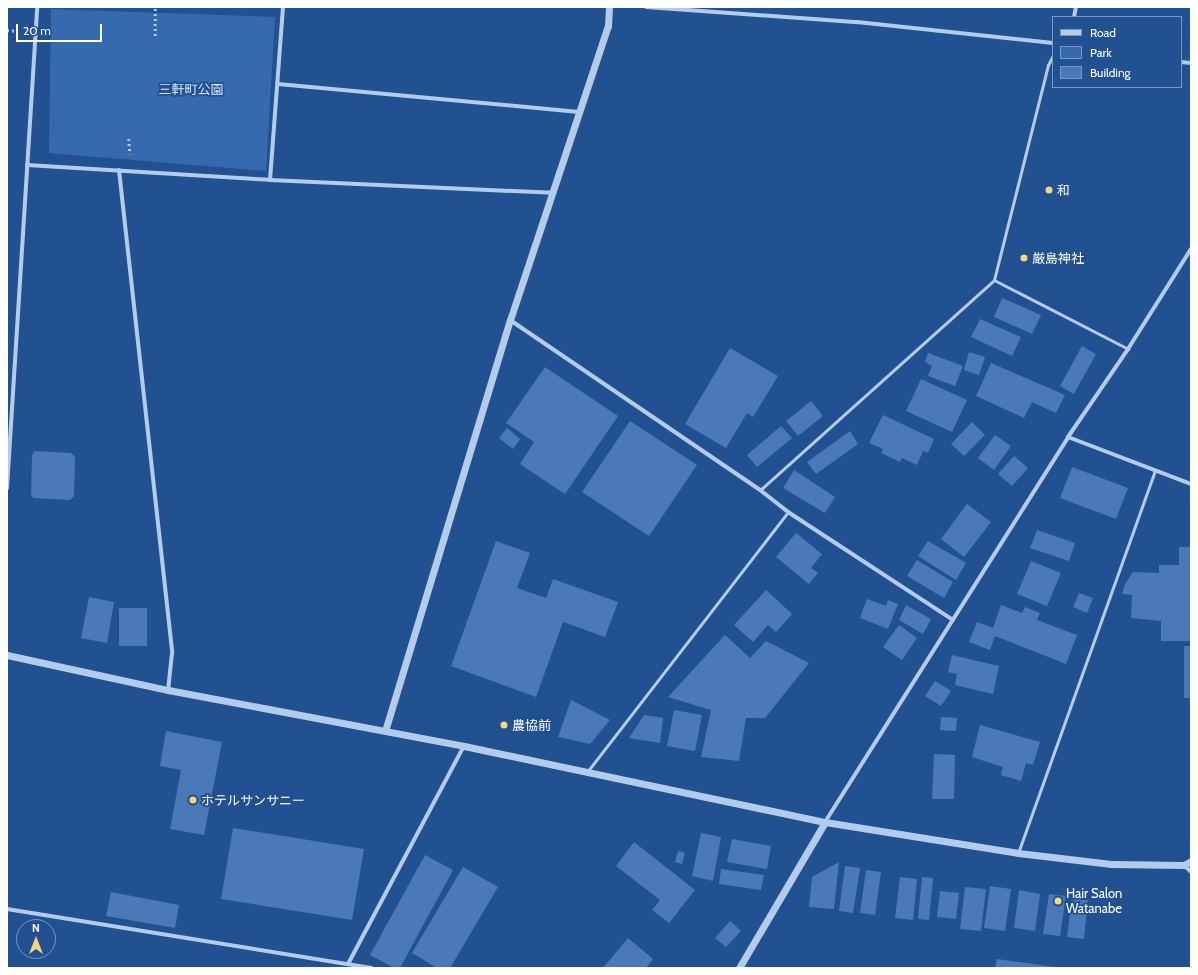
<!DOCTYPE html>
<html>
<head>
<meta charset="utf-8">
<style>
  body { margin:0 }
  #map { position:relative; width:1198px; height:975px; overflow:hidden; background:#225191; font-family:Cabin,"Noto Sans JP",sans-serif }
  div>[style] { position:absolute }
  .green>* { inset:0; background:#366aae }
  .building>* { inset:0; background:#4b79b8 }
  .path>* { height:2.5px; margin-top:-1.25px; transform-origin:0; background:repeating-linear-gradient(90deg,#b4ccec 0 2px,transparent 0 5px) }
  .service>* { height:3px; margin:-1.5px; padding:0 1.5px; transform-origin:1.5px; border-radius:1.5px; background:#b4ccec }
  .minor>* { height:4px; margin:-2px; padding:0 2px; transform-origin:2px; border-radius:2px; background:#b4ccec }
  .tertiary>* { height:7px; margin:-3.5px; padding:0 3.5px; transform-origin:3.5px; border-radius:3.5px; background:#b4ccec }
  .dots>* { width:11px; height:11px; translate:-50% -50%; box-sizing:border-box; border:2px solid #225191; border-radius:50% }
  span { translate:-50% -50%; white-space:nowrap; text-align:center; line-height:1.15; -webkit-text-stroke:3.5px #225191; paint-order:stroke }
  .park-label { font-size:13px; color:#d9e7f9 }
  .poi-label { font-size:13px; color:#fff }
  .left { translate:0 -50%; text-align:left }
  .frame { position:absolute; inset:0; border:8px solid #fff; pointer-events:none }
  .legend { position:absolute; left:1052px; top:16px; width:130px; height:72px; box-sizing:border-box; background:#225191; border:1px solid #7a97bd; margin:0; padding:5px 7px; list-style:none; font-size:12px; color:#fff }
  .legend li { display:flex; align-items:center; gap:8px; height:20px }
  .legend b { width:20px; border:1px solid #7a97bd }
  .north { position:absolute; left:16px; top:919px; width:40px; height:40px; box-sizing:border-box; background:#225191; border:1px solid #7a97bd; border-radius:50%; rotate:0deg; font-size:11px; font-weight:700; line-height:16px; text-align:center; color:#fff }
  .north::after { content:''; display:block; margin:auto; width:14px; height:18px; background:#f8d576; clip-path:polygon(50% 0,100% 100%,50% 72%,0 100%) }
  .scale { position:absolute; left:16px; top:24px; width:86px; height:18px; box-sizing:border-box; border:2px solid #fff; border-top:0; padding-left:5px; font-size:12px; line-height:14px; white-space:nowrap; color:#fff; -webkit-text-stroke:3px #225191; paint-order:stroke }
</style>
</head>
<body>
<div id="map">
  <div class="green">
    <div style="clip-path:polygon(51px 9px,275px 17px,266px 171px,49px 153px)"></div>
  </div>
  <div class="building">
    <div style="clip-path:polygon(1002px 298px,1041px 315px,1032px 334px,994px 317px)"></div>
    <div style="clip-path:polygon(980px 319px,1021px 337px,1012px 356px,971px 337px)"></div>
    <div style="clip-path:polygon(1082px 346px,1096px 354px,1074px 394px,1060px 386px)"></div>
    <div style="clip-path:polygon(730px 348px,778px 376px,753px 417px,747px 413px,726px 448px,685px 424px)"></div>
    <div style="clip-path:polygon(969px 352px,985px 357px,979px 375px,964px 370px)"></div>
    <div style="clip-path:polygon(928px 353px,963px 366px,955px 386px,928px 376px,932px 366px,925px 362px)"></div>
    <div style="clip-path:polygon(991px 363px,1065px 395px,1056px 413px,1032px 402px,1024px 418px,976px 396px)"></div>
    <div style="clip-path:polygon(545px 367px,618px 416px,565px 494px,520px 464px,534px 442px,506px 423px)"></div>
    <div style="clip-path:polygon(921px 379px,967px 400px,952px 432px,906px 411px)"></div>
    <div style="clip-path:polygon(811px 401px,823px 416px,798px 436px,786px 421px)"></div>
    <div style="clip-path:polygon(883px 415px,934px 439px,928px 453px,923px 451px,917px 465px,902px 458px,900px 462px,881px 453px,883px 449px,869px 443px)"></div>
    <div style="clip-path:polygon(630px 421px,697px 465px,649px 536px,582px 492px)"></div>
    <div style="clip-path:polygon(972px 422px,985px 435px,964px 456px,951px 444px)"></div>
    <div style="clip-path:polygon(781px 426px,792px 438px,757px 467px,747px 455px)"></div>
    <div style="clip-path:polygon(507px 428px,520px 439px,513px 449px,499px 438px)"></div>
    <div style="clip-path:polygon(850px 431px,858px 444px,816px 474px,807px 462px)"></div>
    <div style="clip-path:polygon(995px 435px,1011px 446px,994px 470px,978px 458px)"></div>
    <div style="clip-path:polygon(34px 451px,71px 453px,75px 457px,74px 496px,70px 500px,33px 498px,31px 494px,32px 456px)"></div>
    <div style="clip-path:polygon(1014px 456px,1028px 468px,1012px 486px,998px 474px)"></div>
    <div style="clip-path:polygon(1072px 467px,1128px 488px,1116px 519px,1060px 498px)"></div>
    <div style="clip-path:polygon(794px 470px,835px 497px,825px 513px,783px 488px)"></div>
    <div style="clip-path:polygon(967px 504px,991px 522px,964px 557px,941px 539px)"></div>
    <div style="clip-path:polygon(1037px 530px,1075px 543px,1069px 561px,1030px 548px)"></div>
    <div style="clip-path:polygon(796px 533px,822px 554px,811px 568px,818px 573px,809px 584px,776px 557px)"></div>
    <div style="clip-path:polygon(496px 541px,530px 553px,517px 588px,546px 598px,553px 579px,618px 602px,605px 637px,563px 622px,536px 697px,451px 666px)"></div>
    <div style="clip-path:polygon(928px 541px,966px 563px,956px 580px,918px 556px)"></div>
    <div style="clip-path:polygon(1179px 547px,1191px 547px,1191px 641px,1161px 641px,1161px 621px,1131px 618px,1132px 595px,1122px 594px,1125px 584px,1133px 572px,1159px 573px,1159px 565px,1179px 565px)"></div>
    <div style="clip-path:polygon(917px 560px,953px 582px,944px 598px,907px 576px)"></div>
    <div style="clip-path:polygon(1031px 561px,1061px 573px,1047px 606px,1017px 594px)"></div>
    <div style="clip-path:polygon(766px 590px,792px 614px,776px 632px,768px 625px,753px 642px,734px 625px)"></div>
    <div style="clip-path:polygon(1079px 593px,1093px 598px,1087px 613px,1073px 607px)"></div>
    <div style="clip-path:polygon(89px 597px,114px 602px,107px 643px,81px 638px)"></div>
    <div style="clip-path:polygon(867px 599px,886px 606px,888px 600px,898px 604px,888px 629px,860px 618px)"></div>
    <div style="clip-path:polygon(906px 605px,931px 619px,923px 634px,899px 620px)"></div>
    <div style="clip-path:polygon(1001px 605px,1022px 613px,1025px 607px,1040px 613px,1037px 620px,1077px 635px,1066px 664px,995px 636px,990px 650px,969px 642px,977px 622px,993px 628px)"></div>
    <div style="clip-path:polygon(119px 608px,147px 608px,147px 646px,119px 646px)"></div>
    <div style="clip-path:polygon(899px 625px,917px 638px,902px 660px,883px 647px)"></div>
    <div style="clip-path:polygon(725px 635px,750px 658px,766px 641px,809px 663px,765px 718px,746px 718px,739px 761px,701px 757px,711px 710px,668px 697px)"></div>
    <div style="clip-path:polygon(1184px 646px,1191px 646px,1191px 698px,1184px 698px)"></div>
    <div style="clip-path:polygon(952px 655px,999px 666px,993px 694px,955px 685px,957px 674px,948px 672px)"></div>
    <div style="clip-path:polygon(935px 681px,951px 691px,941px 706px,925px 696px)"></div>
    <div style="clip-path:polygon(571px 700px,610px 720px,590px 744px,558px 737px)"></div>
    <div style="clip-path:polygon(674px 710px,702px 715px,695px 751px,667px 746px)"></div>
    <div style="clip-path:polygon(644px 715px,663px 718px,660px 743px,629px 738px)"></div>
    <div style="clip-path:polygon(941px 717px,957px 718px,956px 731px,940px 730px)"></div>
    <div style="clip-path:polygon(980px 725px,1040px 742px,1033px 765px,1026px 763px,1021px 781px,1001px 775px,1003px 767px,972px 757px)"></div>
    <div style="clip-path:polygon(166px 731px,222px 742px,204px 835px,170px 829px,181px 770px,160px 766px)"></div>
    <div style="clip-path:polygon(934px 754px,955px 755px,954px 799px,932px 799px)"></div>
    <div style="clip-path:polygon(233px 828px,364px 849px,352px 920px,221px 899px)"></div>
    <div style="clip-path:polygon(701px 833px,721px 837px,713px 881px,692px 876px)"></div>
    <div style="clip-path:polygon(732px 839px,771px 846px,767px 869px,727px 862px)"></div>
    <div style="clip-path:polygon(634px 842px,695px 890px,669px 923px,652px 910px,660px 900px,616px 866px)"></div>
    <div style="clip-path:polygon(678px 851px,685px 853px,682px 864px,675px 862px)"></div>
    <div style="clip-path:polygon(425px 855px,453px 870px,400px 968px,394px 968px,370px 955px)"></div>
    <div style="clip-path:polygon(839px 862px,834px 909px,809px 907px,812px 877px)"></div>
    <div style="clip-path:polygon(845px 866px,860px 868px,853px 913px,839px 911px)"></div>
    <div style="clip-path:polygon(463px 867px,498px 887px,450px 968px,437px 968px,412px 953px)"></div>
    <div style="clip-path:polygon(721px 869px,764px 875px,761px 890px,719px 884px)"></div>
    <div style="clip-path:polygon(866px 870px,881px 872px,875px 915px,860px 913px)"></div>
    <div style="clip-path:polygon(900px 877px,917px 879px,913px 920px,895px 918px)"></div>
    <div style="clip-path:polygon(922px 877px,933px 878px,929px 920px,918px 919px)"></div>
    <div style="clip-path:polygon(990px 886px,1011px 889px,1005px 931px,984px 928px)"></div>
    <div style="clip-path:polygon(965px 887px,986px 889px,981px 931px,960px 929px)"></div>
    <div style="clip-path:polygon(1019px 890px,1040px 894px,1035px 931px,1014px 928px)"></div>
    <div style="clip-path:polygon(940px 891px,959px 893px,956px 919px,937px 917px)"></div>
    <div style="clip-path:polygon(111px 892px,179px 905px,175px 928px,106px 916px)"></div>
    <div style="clip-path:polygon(1049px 894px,1066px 896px,1060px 936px,1043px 934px)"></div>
    <div style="clip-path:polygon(1072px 898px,1088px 900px,1084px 939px,1067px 937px)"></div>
    <div style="clip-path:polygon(730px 921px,741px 931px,726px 947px,715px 938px)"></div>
    <div style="clip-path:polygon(628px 938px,653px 959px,646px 968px,603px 968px)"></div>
    <div style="clip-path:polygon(997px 959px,1055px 967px,1055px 968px,995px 968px)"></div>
  </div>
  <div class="path">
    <div style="left:7px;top:30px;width:11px;rotate:5deg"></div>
    <div style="left:155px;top:36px;width:29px;rotate:-90deg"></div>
    <div style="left:129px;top:139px;width:15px;rotate:86deg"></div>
  </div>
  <div class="service">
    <div style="left:994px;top:280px;width:151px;rotate:27.2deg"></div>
    <div style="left:760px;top:490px;width:314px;rotate:-41.9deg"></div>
    <div style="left:994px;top:280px;width:222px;rotate:-75.9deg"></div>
    <div style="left:1048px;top:65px;width:11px;rotate:-63deg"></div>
    <div style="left:587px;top:772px;width:329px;rotate:-52.3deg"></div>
    <div style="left:1018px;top:853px;width:406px;rotate:-70.3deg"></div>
  </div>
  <div class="minor">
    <div style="left:646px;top:7px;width:212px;rotate:4.1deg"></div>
    <div style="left:857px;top:22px;width:197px;rotate:6.1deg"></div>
    <div style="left:1074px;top:17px;width:10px;rotate:-79deg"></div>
    <div style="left:1181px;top:62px;width:10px;rotate:6deg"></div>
    <div style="left:278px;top:84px;width:302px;rotate:5.3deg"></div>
    <div style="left:27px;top:165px;width:243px;rotate:3.5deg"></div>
    <div style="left:270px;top:180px;width:283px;rotate:2.6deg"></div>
    <div style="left:119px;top:170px;width:486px;rotate:83.7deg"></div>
    <div style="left:172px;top:653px;width:37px;rotate:96deg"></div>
    <div style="left:270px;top:180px;width:173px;rotate:-85.7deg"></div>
    <div style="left:510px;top:320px;width:302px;rotate:34.2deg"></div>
    <div style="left:760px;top:490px;width:36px;rotate:38deg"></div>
    <div style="left:788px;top:512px;width:197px;rotate:33.2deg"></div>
    <div style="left:1068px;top:437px;width:132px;rotate:20.9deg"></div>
    <div style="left:7px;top:488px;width:482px;rotate:-86.4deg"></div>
    <div style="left:825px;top:822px;width:455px;rotate:-57.7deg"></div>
    <div style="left:1068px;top:437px;width:107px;rotate:-55.7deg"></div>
    <div style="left:1128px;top:349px;width:118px;rotate:-57.8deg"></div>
    <div style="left:1184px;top:865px;width:10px;rotate:45deg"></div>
    <div style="left:7px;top:909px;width:369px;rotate:9.2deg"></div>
    <div style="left:348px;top:964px;width:247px;rotate:-62deg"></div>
  </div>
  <div class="tertiary">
    <div style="left:7px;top:655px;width:165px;rotate:12.3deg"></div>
    <div style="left:168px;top:690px;width:301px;rotate:10.7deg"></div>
    <div style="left:464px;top:746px;width:369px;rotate:11.9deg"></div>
    <div style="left:825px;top:822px;width:195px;rotate:9.1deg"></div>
    <div style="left:1018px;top:853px;width:94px;rotate:6.7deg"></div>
    <div style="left:1111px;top:864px;width:73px;rotate:0.8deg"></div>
    <div style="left:1184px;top:865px;width:8px;rotate:-30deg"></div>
    <div style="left:385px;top:731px;width:430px;rotate:-73.1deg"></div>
    <div style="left:510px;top:320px;width:310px;rotate:-71.6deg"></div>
    <div style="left:608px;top:26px;width:19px;rotate:-87deg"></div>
    <div style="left:739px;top:968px;width:169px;rotate:-59.5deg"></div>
  </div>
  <div class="dots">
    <div style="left:1049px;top:190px;background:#f8d576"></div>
    <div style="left:1024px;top:258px;background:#f8d576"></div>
    <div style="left:504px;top:725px;background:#f8d576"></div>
    <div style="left:193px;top:800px;background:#f8d576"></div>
    <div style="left:1058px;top:901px;background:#f8d576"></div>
  </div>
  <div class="park-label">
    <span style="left:191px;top:89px">三軒町公園</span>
  </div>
  <div class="poi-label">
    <span class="left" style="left:1057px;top:190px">和</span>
    <span class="left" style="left:1032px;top:258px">厳島神社</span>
    <span class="left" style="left:512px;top:725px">農協前</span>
    <span class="left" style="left:201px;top:800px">ホテルサンサニー</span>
    <span class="left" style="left:1066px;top:901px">Hair Salon<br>Watanabe</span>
  </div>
  <div class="frame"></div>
  <ul class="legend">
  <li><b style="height:5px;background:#b4ccec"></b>Road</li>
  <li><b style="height:11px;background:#366aae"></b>Park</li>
  <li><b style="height:11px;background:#4b79b8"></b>Building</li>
  </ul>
  <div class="north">N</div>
  <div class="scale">20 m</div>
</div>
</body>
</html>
